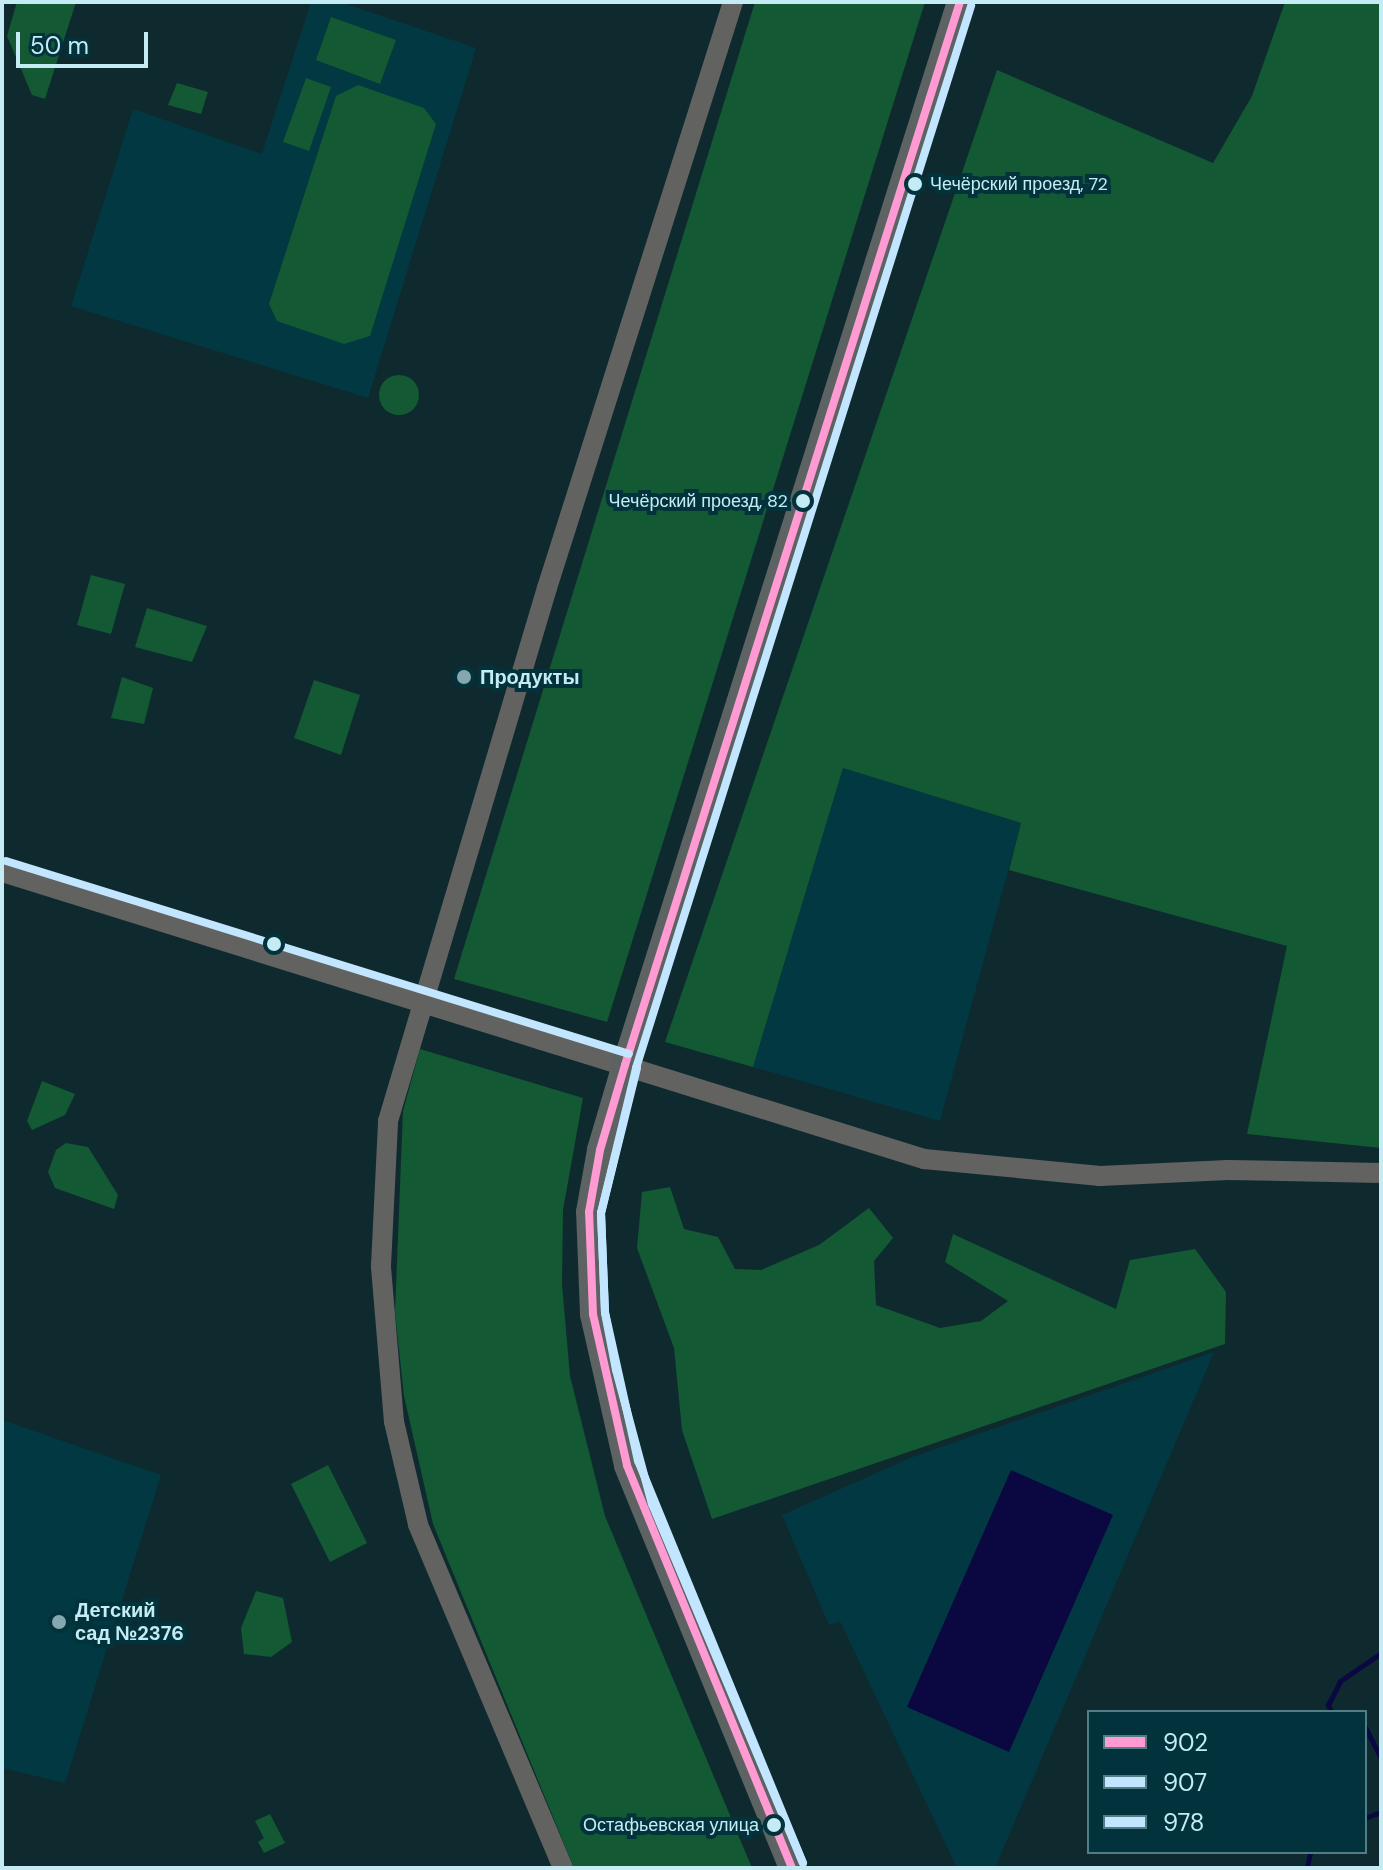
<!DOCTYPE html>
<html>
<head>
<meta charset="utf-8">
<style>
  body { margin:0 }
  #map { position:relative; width:1383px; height:1870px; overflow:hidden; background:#0f2a2f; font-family:"DM Sans",sans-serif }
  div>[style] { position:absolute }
  .built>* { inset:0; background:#023841 }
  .green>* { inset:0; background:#125934 }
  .round { border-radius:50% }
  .water>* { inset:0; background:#0a0741 }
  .stream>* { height:5px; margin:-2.5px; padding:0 2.5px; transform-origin:2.5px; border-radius:2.5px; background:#0a0741 }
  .minor>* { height:20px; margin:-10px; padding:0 10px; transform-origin:10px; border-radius:10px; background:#626261 }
  .major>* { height:26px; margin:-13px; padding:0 13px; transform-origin:13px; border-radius:13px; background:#5d6262 }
  .bus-1>* { height:8px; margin:-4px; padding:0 4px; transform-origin:4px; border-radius:4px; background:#ff9ad2 }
  .bus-2>* { height:8px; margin:-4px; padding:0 4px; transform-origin:4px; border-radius:4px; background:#c2e6ff }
  .bus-3>* { height:8px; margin:-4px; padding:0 4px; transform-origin:4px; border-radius:4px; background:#c2e6ff }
  .dots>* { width:22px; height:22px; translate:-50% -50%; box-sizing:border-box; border:4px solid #02333c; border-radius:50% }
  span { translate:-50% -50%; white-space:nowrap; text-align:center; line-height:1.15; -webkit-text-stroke:8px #02333c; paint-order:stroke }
  .bus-label { font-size:18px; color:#c5ebf4 }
  .left { translate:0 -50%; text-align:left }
  .right { translate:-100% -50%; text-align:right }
  .poi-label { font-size:20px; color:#c5ebf4; font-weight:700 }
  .frame { position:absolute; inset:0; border:4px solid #c5ebf4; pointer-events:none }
  .legend { position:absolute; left:1087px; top:1710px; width:280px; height:144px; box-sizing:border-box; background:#02333c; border:2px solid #507d86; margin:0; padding:10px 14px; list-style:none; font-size:24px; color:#c5ebf4 }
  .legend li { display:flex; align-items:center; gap:16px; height:40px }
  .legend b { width:40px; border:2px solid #507d86 }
  .scale { position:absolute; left:16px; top:32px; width:132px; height:36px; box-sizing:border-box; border:4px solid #c5ebf4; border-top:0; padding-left:10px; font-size:24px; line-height:28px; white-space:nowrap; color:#c5ebf4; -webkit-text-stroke:6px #02333c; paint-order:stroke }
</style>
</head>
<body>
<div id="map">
  <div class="built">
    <div style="clip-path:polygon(311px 2px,340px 2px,476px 48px,368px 398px,71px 306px,133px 109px,262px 154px)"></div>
    <div style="clip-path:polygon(843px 768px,1021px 823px,940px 1121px,753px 1067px)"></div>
    <div style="clip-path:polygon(1214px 1352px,995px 1868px,957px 1868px,840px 1621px,829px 1625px,782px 1515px,910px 1458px)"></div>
    <div style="clip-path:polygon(2px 1420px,161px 1475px,65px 1783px,2px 1768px)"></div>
  </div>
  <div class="green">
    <div style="clip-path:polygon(17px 2px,76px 2px,45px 99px,32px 95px,7px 36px)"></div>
    <div style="clip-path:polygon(755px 2px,925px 2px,607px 1022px,454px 979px)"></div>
    <div style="clip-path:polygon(1285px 2px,1381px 2px,1381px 1148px,1247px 1134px,1287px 946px,1009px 870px,1021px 823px,843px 768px,753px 1067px,665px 1042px,997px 70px,1213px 163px,1252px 96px)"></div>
    <div style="clip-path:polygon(331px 17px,396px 40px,380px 84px,316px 60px)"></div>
    <div style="clip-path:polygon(306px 78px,331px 87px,309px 151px,283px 142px)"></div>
    <div style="clip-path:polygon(177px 83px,208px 92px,201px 114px,168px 105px)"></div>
    <div style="clip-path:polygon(358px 85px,424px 108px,436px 124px,370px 336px,344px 344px,277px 321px,269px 304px,336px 96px)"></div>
    <div class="round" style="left:379px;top:375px;width:40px;height:40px"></div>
    <div style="clip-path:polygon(91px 575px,125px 584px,111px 634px,77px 625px)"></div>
    <div style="clip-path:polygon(147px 608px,207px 626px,192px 662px,135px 647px)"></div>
    <div style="clip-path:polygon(122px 677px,153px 688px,144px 724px,111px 718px)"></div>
    <div style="clip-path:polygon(314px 680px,360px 695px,341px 755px,294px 738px)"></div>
    <div style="clip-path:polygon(420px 1049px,583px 1098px,563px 1210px,562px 1284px,570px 1376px,605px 1516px,752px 1868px,574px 1868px,433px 1524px,404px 1396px,395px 1312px,403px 1111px)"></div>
    <div style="clip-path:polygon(42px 1081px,75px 1094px,65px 1115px,32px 1130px,27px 1121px)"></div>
    <div style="clip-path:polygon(66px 1143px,88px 1147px,118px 1195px,114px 1209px,55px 1188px,48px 1172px,56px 1150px)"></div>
    <div style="clip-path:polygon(670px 1187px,684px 1229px,718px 1237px,735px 1269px,761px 1270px,819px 1245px,869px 1208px,893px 1238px,874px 1261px,876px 1305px,940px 1328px,981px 1321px,1008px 1301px,945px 1262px,953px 1234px,1116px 1309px,1130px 1260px,1195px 1249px,1226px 1292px,1225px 1344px,712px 1519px,682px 1430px,674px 1348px,637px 1248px,642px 1192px)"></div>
    <div style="clip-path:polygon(328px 1465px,367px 1543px,330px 1562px,291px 1484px)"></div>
    <div style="clip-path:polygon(256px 1591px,283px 1598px,292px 1642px,271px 1657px,244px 1654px,241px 1628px)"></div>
    <div style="clip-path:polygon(270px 1814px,285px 1843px,264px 1853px,258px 1842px,264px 1838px,255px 1821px)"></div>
  </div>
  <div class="water">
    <div style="clip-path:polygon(1011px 1470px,1113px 1515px,1009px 1752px,907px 1707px)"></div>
  </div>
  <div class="stream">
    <div style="left:1331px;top:1712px;width:8px;rotate:-113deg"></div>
    <div style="left:1328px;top:1705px;width:27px;rotate:-63deg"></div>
    <div style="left:1340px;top:1681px;width:50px;rotate:-34.3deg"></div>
    <div style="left:1365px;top:1727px;width:35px;rotate:63deg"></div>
    <div style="left:1365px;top:1818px;width:17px;rotate:-21deg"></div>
    <div style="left:1307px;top:1868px;width:16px;rotate:-79deg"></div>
  </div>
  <div class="minor">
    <div style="left:2px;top:872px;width:966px;rotate:17.29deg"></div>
    <div style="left:924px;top:1159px;width:177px;rotate:5.5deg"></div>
    <div style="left:1100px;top:1176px;width:128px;rotate:-2.7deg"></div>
    <div style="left:1228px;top:1170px;width:153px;rotate:1.1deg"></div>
    <div style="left:563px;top:1868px;width:373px;rotate:-112.9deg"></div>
    <div style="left:418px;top:1524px;width:105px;rotate:-103.2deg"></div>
    <div style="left:394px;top:1422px;width:157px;rotate:-94.8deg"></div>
    <div style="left:381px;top:1266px;width:145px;rotate:-87.2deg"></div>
    <div style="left:388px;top:1121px;width:556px;rotate:-73.39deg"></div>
    <div style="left:547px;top:588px;width:615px;rotate:-72.39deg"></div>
  </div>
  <div class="major">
    <div style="left:792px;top:1868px;width:435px;rotate:-112.3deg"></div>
    <div style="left:627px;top:1465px;width:155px;rotate:-102.7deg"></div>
    <div style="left:593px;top:1314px;width:102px;rotate:-92.2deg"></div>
    <div style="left:589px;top:1212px;width:63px;rotate:-79.9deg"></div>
    <div style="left:600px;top:1150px;width:89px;rotate:-73.6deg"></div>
    <div style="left:625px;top:1065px;width:1115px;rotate:-72.51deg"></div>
  </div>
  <div class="bus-1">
    <div style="left:792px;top:1868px;width:435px;rotate:-112.3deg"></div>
    <div style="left:627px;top:1465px;width:155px;rotate:-102.7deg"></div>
    <div style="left:593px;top:1314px;width:102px;rotate:-92.2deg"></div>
    <div style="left:589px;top:1212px;width:63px;rotate:-79.9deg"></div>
    <div style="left:600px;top:1150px;width:89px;rotate:-73.6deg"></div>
    <div style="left:625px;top:1065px;width:1115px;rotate:-72.51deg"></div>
  </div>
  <div class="bus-2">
    <div style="left:803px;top:1863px;width:435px;rotate:-112.3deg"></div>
    <div style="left:638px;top:1461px;width:153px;rotate:-102.5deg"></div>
    <div style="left:605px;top:1312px;width:99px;rotate:-92.3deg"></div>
    <div style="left:601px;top:1213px;width:149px;rotate:-76.4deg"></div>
    <div style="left:636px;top:1068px;width:1114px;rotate:-72.49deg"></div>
  </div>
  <div class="bus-3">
    <div style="left:6px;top:861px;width:652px;rotate:17.21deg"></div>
    <div style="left:637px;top:1068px;width:149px;rotate:103.9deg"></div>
    <div style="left:601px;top:1213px;width:100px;rotate:87.7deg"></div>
    <div style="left:605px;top:1313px;width:58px;rotate:79.1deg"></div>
    <div style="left:616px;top:1370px;width:139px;rotate:75deg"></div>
    <div style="left:652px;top:1504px;width:389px;rotate:67.2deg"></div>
  </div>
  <div class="dots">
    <div style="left:915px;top:184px;background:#c5ebf4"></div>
    <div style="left:803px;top:501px;background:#c5ebf4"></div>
    <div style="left:464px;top:677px;background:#85a7af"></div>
    <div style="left:274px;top:944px;background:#c5ebf4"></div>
    <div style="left:59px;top:1622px;background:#85a7af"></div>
    <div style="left:774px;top:1825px;background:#c5ebf4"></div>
  </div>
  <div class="bus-label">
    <span class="left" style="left:930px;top:184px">Чечёрский проезд, 72</span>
    <span class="right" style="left:788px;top:501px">Чечёрский проезд, 82</span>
    <span class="right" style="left:759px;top:1825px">Остафьевская улица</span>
  </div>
  <div class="poi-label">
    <span class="left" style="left:480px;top:677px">Продукты</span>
    <span class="left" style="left:75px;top:1622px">Детский<br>сад №2376</span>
  </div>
  <div class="frame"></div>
  <ul class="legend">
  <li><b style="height:10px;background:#ff9ad2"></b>902</li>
  <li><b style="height:10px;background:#c2e6ff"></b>907</li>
  <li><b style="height:10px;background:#c2e6ff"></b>978</li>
  </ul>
  <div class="scale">50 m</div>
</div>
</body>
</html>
